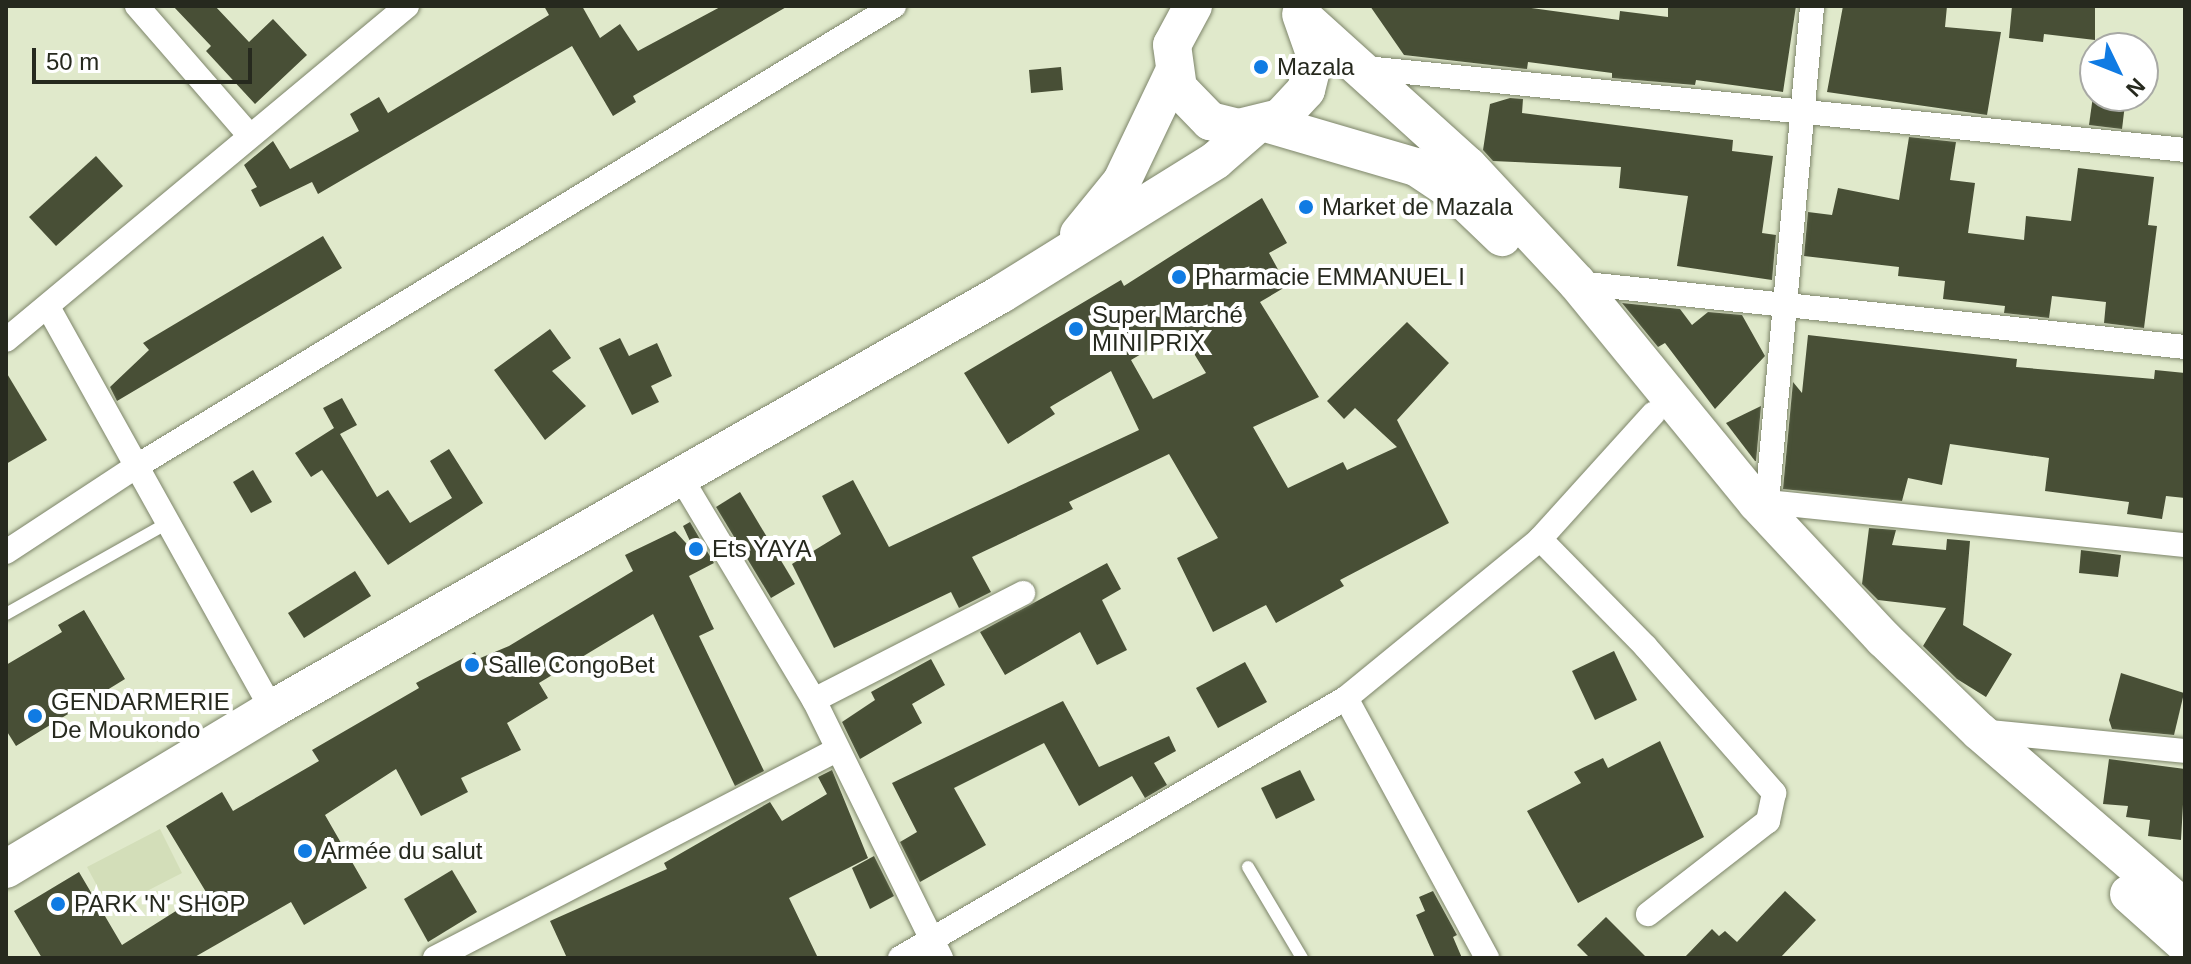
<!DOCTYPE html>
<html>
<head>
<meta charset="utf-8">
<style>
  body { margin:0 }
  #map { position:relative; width:2191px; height:964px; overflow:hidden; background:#e0e9cb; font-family:Helvetica,sans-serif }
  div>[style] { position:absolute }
  .built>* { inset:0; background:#d3deb9 }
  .building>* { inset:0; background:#484f36 }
  .roads { filter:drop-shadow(0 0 2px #7d856a) drop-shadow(0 0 2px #7d856a) }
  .lane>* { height:12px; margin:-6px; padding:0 6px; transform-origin:6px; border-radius:6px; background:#fff }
  .street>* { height:24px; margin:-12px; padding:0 12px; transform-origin:12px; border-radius:12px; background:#fff }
  .primary>* { height:38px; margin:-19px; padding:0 19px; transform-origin:19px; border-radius:19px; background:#fff }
  .dots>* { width:22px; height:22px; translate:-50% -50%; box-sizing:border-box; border:4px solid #fff; border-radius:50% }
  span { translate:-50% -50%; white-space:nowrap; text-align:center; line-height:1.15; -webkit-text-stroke:8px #fff; paint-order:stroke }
  .poi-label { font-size:24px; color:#26291e }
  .left { translate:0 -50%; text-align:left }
  .frame { position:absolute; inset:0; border:8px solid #26291e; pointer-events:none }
  .north { position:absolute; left:2079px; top:32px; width:80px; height:80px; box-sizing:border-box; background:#fff; border:2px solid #a8a9a5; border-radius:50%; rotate:133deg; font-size:22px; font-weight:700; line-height:32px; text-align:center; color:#26291e }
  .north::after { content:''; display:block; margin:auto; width:28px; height:36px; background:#107be3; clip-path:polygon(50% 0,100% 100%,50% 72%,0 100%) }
  .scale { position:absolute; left:32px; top:48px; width:220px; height:36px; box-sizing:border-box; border:4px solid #26291e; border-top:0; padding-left:10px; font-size:24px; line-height:28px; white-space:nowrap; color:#26291e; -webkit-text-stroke:6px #fff; paint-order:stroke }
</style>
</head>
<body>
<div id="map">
  <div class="built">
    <div style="clip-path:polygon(160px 829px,182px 873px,110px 910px,87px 867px)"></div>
  </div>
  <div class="building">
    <div style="clip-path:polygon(173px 6px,215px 6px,249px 42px,273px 19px,307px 55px,255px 104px,206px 51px,211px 46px)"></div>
    <div style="clip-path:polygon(544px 6px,582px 6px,600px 38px,620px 24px,638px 51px,722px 6px,788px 6px,633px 96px,636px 102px,613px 116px,572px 46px,318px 194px,312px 182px,260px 207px,251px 190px,257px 187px,244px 165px,273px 141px,290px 169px,359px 131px,350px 114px,379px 97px,388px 113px,549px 15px)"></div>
    <div style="clip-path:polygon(1370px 6px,1516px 6px,1619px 20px,1620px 11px,1668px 17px,1668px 6px,1796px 6px,1783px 92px,1696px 80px,1695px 85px,1612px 78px,1612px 73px,1528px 62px,1527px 69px,1404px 55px)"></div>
    <div style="clip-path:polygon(1843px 6px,1947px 6px,1945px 27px,2001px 32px,1987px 115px,1827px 92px)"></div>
    <div style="clip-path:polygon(2012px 6px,2095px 6px,2095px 40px,2044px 34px,2043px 42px,2009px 38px)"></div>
    <div style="clip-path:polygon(1061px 67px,1063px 90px,1031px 93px,1029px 70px)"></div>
    <div style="clip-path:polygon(2093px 96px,2126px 96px,2122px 129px,2089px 125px)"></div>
    <div style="clip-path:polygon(1510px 98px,1523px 99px,1522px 113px,1733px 140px,1732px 151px,1773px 156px,1762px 233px,1776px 235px,1772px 280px,1677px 266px,1688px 196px,1619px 188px,1621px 167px,1493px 161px,1483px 150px,1490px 104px)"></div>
    <div style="clip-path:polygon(1909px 137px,1956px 142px,1950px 180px,1975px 183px,1968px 233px,2024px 240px,2026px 216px,2071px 221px,2078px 168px,2154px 177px,2148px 225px,2157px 226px,2144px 328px,2104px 323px,2106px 302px,2052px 296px,2049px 318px,2004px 313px,2005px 306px,1943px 299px,1945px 281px,1898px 276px,1899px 267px,1804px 256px,1808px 212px,1832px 215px,1838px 188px,1899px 200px)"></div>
    <div style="clip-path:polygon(96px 156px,123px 186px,56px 246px,29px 217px)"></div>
    <div style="clip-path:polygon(evenodd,1262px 198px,1287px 243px,1269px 253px,1287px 286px,1260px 302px,1319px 397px,1253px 427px,1288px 488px,1343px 462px,1347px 470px,1397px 447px,1355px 408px,1344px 419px,1327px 401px,1407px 322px,1449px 363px,1397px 420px,1449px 523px,1340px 580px,1344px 586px,1276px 623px,1266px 605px,1213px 632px,1177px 558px,1218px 538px,1169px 454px,1069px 502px,1073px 509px,972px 557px,991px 592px,959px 608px,951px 592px,834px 648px,792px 564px,841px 534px,822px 496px,853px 480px,889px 547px,1139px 430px,1111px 371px,1050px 407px,1055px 414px,1008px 444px,964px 373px,1121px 280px,1124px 286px,1262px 198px,1180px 331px,1206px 373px,1153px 399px,1131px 360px,1180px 331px)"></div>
    <div style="clip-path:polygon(323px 236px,342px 268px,117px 401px,110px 387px,149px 350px,143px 343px)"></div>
    <div style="clip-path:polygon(1622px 303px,1680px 309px,1692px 325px,1708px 312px,1742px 315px,1765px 356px,1715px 409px,1665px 343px,1658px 347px)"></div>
    <div style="clip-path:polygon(550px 329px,571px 358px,552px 371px,586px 406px,545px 440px,494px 370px)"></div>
    <div style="clip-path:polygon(1808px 335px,2017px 359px,2016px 367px,2154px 379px,2155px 370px,2185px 373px,2185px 498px,2166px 496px,2162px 519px,2127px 514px,2129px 502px,2045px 491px,2049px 458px,1950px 444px,1942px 485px,1908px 478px,1902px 501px,1783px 489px,1793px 382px,1802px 393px)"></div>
    <div style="clip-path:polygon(620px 338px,629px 356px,657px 343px,672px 376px,651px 386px,659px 402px,632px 415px,599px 348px)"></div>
    <div style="clip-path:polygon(6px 372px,47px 440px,6px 464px)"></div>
    <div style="clip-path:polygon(342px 398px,357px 425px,340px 434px,377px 497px,388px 490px,410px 523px,452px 498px,430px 461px,449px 449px,483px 503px,388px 565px,322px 470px,311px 477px,295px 453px,334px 428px,323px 408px)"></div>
    <div style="clip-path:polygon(1761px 406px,1756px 461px,1755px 461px,1726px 423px)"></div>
    <div style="clip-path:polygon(253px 470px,272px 502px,251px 513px,233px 482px)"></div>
    <div style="clip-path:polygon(740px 492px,795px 584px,771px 598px,716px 507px)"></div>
    <div style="clip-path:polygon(690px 522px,714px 563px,689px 576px,714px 629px,699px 636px,764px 771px,735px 786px,653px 614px,539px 683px,548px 698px,507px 723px,521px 750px,461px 778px,468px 792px,421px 816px,396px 769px,325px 815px,367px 888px,304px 925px,291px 902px,193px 958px,42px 958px,14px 911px,79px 872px,122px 945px,206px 892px,166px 826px,222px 792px,233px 811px,319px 761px,312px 750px,419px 688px,416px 683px,475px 652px,478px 659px,509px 646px,633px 571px,625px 555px,675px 531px,696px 554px,683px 526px)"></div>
    <div style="clip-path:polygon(1869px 528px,1896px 530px,1892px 545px,1946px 550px,1947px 539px,1970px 541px,1963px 625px,2012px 654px,1986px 697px,1957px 679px,1923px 646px,1946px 608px,1878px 600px,1862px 584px)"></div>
    <div style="clip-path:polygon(2081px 550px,2121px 555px,2118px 577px,2079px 573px)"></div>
    <div style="clip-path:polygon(1107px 563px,1121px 589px,1102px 600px,1127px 650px,1097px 665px,1080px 632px,1005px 675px,980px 632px)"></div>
    <div style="clip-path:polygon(355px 571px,371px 596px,304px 638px,288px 613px)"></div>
    <div style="clip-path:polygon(84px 610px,125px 679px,16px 746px,6px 730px,6px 665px,62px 632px,58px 625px)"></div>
    <div style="clip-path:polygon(1614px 651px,1637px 700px,1595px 720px,1572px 671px)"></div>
    <div style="clip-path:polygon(931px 659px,945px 685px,912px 704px,922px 723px,860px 759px,842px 722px,875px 700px,871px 692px)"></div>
    <div style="clip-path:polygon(1245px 662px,1267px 702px,1218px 728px,1196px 688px)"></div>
    <div style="clip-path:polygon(2121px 673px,2184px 693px,2174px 735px,2112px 729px,2109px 720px)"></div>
    <div style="clip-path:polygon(1063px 701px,1099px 767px,1169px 736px,1176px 751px,1154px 763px,1167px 785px,1145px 798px,1132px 776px,1079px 806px,1044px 743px,954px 788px,986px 845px,920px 882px,900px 842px,917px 832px,892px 783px)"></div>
    <div style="clip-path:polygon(1660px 741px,1704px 837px,1578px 903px,1527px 811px,1581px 783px,1574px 772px,1603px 758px,1608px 768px)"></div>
    <div style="clip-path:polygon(2109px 759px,2185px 769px,2181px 840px,2148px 836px,2150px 820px,2126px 817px,2128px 806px,2103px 804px)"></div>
    <div style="clip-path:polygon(832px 770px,868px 858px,789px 898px,818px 958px,567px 958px,550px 921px,667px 869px,664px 863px,770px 802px,782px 821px,827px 794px,818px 777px)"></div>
    <div style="clip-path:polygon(1300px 770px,1315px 800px,1276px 819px,1261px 788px)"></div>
    <div style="clip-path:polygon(874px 856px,894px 896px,870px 909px,852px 868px)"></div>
    <div style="clip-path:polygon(452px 870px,477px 912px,428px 942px,404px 899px)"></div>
    <div style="clip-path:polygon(1433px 891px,1457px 935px,1453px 937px,1462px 958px,1435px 958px,1416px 915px,1425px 911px,1419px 897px)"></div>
    <div style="clip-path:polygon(1785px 891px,1816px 920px,1780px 958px,1684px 958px,1712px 929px,1719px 936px,1725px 931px,1737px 942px)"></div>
    <div style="clip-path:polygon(1606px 917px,1647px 958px,1590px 958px,1577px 945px)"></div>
  </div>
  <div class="roads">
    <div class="lane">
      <div style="left:6px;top:614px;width:187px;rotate:-29.4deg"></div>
      <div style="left:1248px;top:867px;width:106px;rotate:59.3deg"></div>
    </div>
    <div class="street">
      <div style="left:137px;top:6px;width:172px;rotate:49deg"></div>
      <div style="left:1365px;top:68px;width:824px;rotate:5.71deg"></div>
      <div style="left:1577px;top:283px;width:611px;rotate:6.01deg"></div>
      <div style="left:48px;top:307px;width:460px;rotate:60.9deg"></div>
      <div style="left:6px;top:340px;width:522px;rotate:-39.79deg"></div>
      <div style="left:681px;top:478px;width:259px;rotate:59.1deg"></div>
      <div style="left:814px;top:700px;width:288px;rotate:63.8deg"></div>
      <div style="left:1767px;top:502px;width:420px;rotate:5.9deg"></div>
      <div style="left:1757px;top:503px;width:10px;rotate:-6deg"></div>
      <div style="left:1767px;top:502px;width:498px;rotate:-84.8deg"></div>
      <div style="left:1540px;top:539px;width:150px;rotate:45.5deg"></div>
      <div style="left:1645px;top:646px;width:196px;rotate:48.7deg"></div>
      <div style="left:1774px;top:793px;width:29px;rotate:102deg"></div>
      <div style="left:1768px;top:821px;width:152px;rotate:142.2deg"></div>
      <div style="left:6px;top:552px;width:157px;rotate:-33.3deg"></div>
      <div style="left:137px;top:466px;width:886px;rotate:-31.29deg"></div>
      <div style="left:1346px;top:698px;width:296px;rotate:61.5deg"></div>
      <div style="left:814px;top:700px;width:235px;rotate:-27.1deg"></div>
      <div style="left:1981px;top:731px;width:205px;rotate:5.6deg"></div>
      <div style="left:435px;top:958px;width:453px;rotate:-27.4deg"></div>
      <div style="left:900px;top:958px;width:516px;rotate:-30.24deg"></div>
      <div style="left:1346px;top:698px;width:251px;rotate:-39.3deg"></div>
      <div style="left:1540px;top:539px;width:169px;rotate:-47.9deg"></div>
    </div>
    <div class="primary">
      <div style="left:1193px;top:6px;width:44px;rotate:118.3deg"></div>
      <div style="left:1172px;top:45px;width:43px;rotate:82.1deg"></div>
      <div style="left:1178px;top:88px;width:46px;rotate:45.9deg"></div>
      <div style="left:1210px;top:121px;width:30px;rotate:14deg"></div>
      <div style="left:1239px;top:128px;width:42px;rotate:-13.7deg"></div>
      <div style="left:1280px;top:118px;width:38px;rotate:-47deg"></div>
      <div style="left:1306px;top:90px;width:37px;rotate:-76deg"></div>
      <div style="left:1315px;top:54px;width:42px;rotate:-109.3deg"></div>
      <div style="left:1304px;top:18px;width:221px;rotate:42.1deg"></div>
      <div style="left:1468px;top:166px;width:160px;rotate:47deg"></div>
      <div style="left:1577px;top:283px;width:284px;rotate:50.7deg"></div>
      <div style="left:1757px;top:503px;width:186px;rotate:47deg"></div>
      <div style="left:1884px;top:639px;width:132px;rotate:44.1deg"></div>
      <div style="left:1979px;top:731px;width:272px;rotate:40.8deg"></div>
      <div style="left:1269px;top:124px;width:153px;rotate:16.3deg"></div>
      <div style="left:1416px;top:167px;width:50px;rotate:33.7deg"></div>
      <div style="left:1458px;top:195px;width:61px;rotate:43.7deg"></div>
      <div style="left:1079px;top:234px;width:68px;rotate:-50.9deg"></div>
      <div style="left:1122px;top:181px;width:119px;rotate:-64.5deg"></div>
      <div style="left:6px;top:869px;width:310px;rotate:-31deg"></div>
      <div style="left:272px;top:709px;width:839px;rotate:-29.65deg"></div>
      <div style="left:1001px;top:294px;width:253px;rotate:-31.9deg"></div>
      <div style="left:1216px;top:160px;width:50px;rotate:-41deg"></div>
      <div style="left:2129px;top:894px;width:75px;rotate:41.8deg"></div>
    </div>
  </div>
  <div class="dots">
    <div style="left:1261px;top:67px;background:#107be3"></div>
    <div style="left:1306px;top:207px;background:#107be3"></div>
    <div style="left:1179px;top:277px;background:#107be3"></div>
    <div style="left:1076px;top:329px;background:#107be3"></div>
    <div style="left:696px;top:549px;background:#107be3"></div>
    <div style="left:472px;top:665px;background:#107be3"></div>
    <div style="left:35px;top:716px;background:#107be3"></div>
    <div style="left:305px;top:851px;background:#107be3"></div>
    <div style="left:58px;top:904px;background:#107be3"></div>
  </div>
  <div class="poi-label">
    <span class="left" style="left:1277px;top:67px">Mazala</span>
    <span class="left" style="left:1322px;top:207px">Market de Mazala</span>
    <span class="left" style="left:1195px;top:277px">Pharmacie EMMANUEL I</span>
    <span class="left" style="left:1092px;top:329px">Super Marché<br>MINI PRIX</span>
    <span class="left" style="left:712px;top:549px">Ets YAYA</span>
    <span class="left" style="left:488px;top:665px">Salle CongoBet</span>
    <span class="left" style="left:51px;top:716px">GENDARMERIE<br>De Moukondo</span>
    <span class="left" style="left:321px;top:851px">Armée du salut</span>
    <span class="left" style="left:74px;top:904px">PARK 'N' SHOP</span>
  </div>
  <div class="frame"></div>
  <div class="north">N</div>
  <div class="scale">50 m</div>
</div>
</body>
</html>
